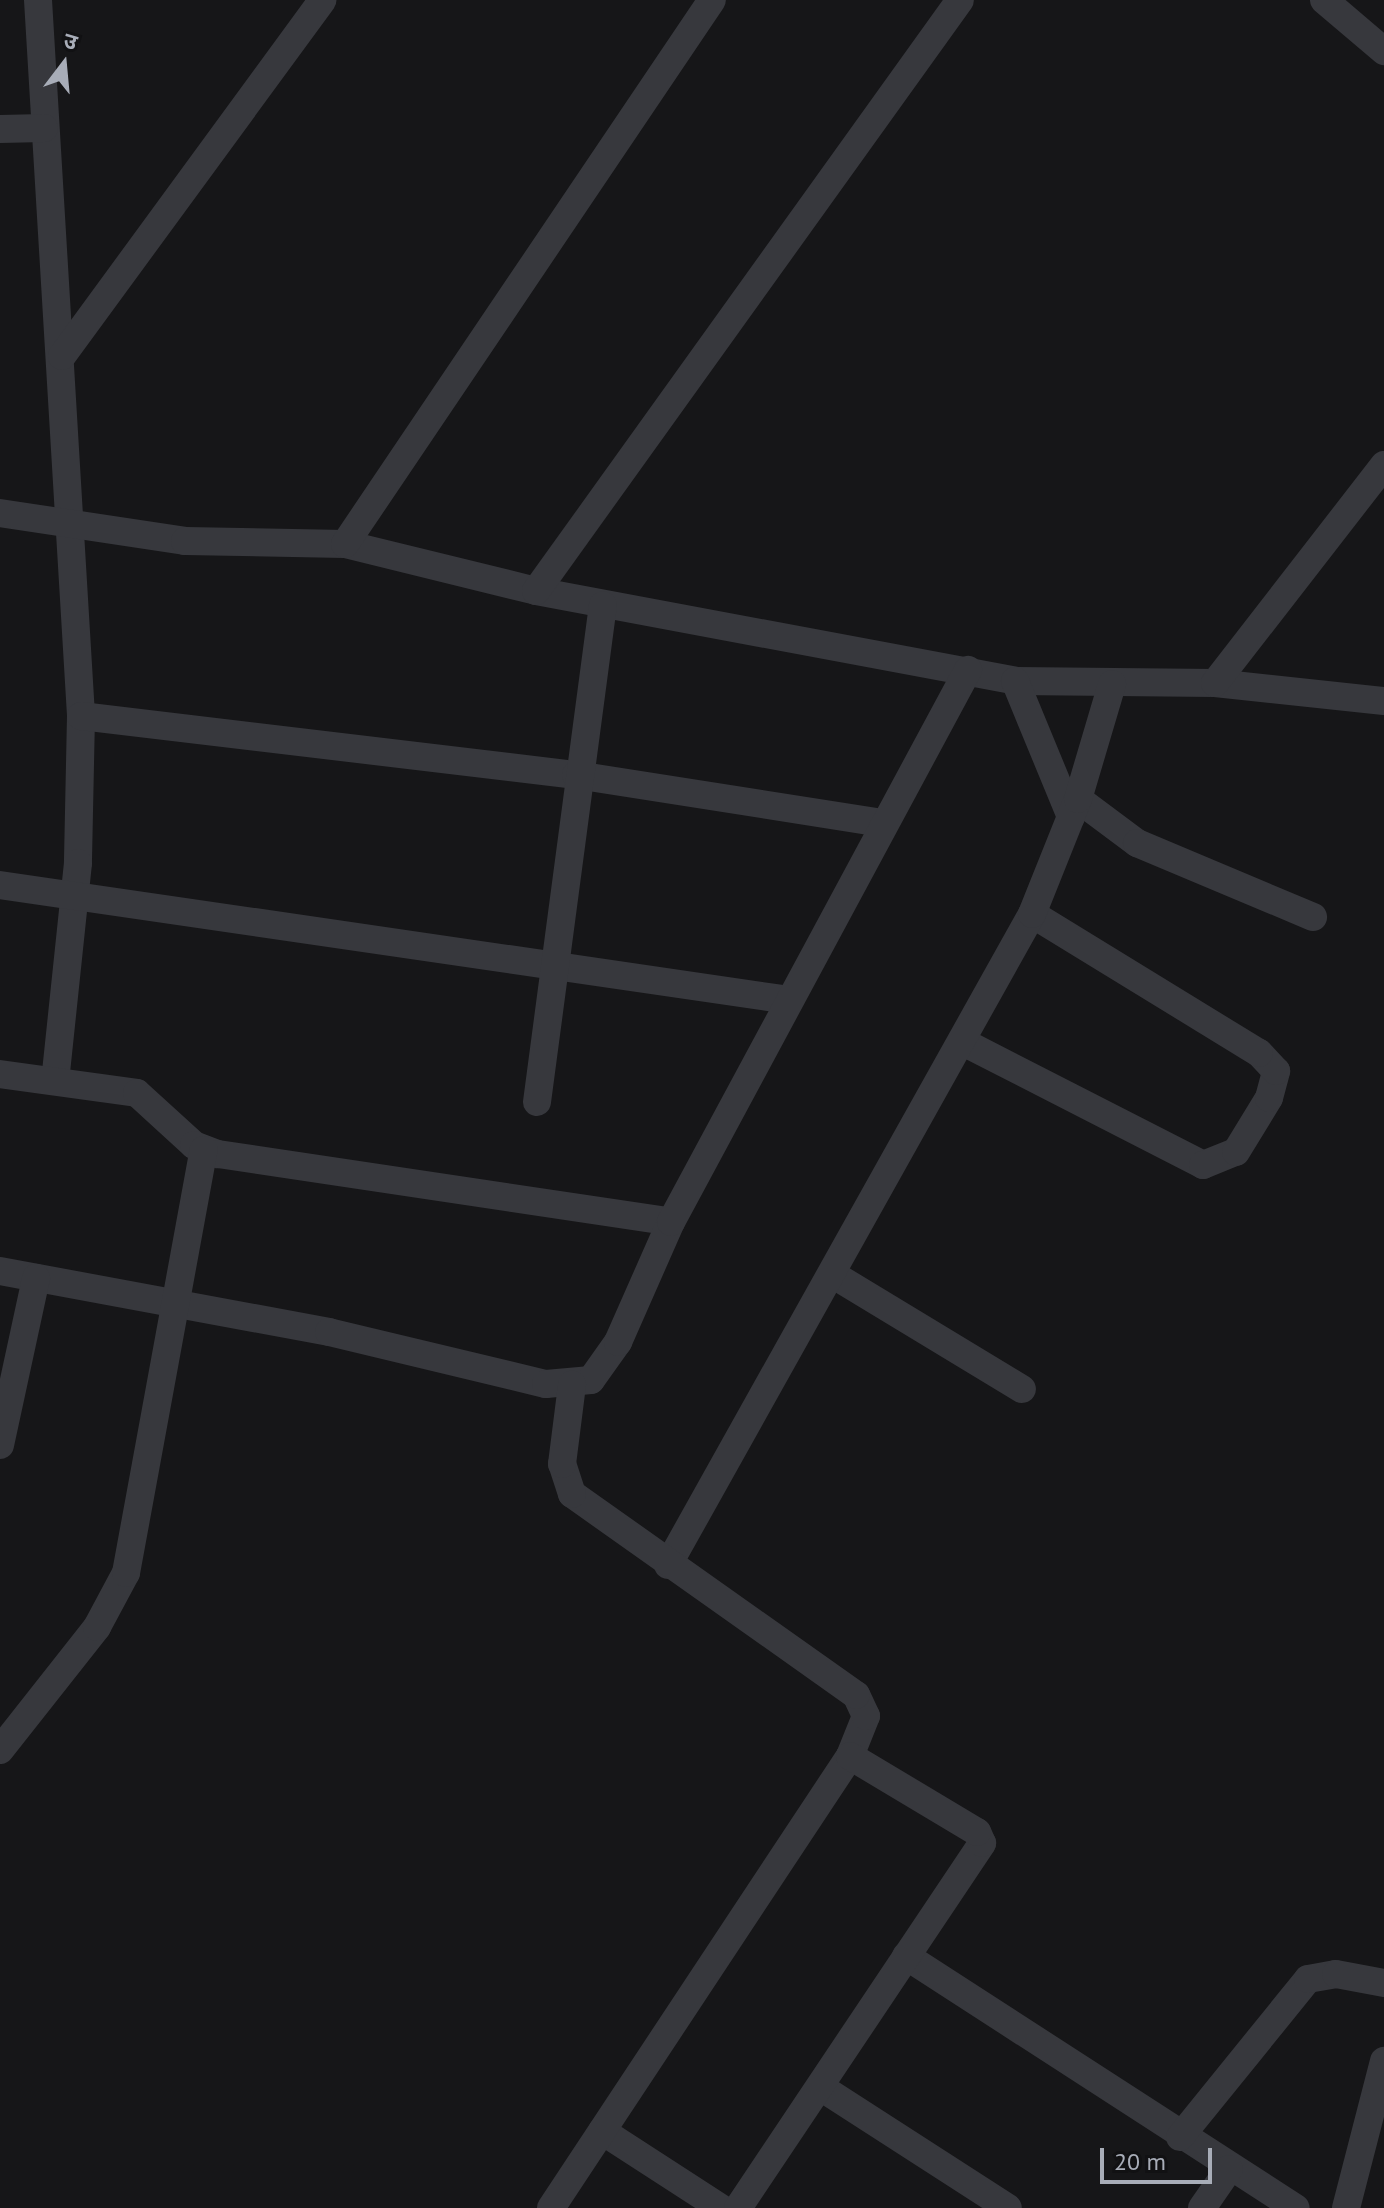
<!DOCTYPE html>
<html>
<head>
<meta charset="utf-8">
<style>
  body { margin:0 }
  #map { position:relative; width:1384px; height:2208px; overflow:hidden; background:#161618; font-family:"PT Sans","Noto Sans Devanagari",sans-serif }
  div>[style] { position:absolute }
  .minor>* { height:28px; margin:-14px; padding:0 14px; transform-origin:14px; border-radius:14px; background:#37383d }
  span { translate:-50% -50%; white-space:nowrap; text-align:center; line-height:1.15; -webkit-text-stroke:6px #111113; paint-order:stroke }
  .north { position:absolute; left:24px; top:24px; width:80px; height:80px; -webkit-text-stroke:6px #111113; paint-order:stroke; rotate:16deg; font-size:22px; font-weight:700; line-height:32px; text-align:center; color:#a8adb8 }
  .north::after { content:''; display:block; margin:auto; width:28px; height:36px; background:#a8adb8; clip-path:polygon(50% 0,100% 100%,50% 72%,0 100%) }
  .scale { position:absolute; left:1100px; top:2148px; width:112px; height:36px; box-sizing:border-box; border:4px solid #a8adb8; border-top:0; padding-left:10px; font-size:24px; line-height:28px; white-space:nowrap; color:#a8adb8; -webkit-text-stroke:6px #111113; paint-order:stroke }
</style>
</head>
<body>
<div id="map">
  <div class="minor">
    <div style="left:38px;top:0;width:717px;rotate:86.56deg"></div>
    <div style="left:81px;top:716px;width:147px;rotate:91.2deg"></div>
    <div style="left:78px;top:863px;width:219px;rotate:96deg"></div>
    <div style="left:1324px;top:0;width:79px;rotate:40.4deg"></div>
    <div style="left:0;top:129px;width:44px;rotate:-1.3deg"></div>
    <div style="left:62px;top:356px;width:441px;rotate:-53.8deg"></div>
    <div style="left:0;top:513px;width:187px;rotate:8.6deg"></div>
    <div style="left:185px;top:541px;width:160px;rotate:1.1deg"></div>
    <div style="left:345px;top:544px;width:197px;rotate:13.8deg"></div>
    <div style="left:536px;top:591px;width:487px;rotate:10.6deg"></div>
    <div style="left:1015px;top:681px;width:200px;rotate:0.6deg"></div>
    <div style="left:1215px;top:683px;width:170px;rotate:6.1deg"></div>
    <div style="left:345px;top:544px;width:656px;rotate:-56deg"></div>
    <div style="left:536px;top:591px;width:727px;rotate:-54.34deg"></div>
    <div style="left:1015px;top:681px;width:147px;rotate:67.6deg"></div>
    <div style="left:1215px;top:683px;width:276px;rotate:-52.2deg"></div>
    <div style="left:81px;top:716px;width:499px;rotate:6.8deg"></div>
    <div style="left:576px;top:775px;width:309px;rotate:8.9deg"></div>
    <div style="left:1078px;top:799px;width:74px;rotate:36.7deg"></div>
    <div style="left:1137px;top:843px;width:191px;rotate:22.8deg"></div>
    <div style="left:0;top:885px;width:797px;rotate:8.29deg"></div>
    <div style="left:963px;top:1042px;width:270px;rotate:27.1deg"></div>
    <div style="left:1203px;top:1165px;width:35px;rotate:-22deg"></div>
    <div style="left:1236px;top:1152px;width:63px;rotate:-58.6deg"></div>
    <div style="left:1269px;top:1098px;width:28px;rotate:-75deg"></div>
    <div style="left:1276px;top:1071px;width:25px;rotate:-133deg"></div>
    <div style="left:1259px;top:1053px;width:266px;rotate:-148.5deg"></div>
    <div style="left:0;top:1074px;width:138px;rotate:7.9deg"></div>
    <div style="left:137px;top:1093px;width:77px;rotate:42.4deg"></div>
    <div style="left:194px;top:1145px;width:26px;rotate:21deg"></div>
    <div style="left:218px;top:1154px;width:458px;rotate:8.5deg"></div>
    <div style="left:537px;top:1102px;width:501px;rotate:-82.44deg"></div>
    <div style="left:0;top:1271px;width:335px;rotate:10.5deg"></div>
    <div style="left:329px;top:1332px;width:223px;rotate:13.5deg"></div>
    <div style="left:546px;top:1384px;width:45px;rotate:-5.1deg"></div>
    <div style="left:591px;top:1380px;width:47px;rotate:-54.6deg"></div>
    <div style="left:618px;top:1342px;width:131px;rotate:-66.2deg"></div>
    <div style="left:671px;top:1222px;width:627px;rotate:-61.72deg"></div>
    <div style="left:832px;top:1274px;width:222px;rotate:31.2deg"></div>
    <div style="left:0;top:1445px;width:171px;rotate:-77.8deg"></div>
    <div style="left:668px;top:1565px;width:746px;rotate:-60.79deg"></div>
    <div style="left:1032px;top:914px;width:124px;rotate:-68.2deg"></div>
    <div style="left:1078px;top:799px;width:120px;rotate:-73.5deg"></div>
    <div style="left:0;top:1750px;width:157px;rotate:-51.7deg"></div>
    <div style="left:97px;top:1627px;width:61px;rotate:-61.8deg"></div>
    <div style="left:126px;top:1573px;width:430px;rotate:-79.6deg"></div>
    <div style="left:906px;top:1956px;width:464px;rotate:32.9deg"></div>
    <div style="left:822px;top:2088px;width:221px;rotate:32.8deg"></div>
    <div style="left:602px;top:2131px;width:142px;rotate:32.9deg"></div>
    <div style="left:1180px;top:2137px;width:203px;rotate:-51deg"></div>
    <div style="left:1308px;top:1979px;width:28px;rotate:-10deg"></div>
    <div style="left:1336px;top:1974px;width:49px;rotate:10.6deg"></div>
    <div style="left:551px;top:2208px;width:542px;rotate:-56.52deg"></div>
    <div style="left:850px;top:1756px;width:43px;rotate:-68.2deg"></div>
    <div style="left:866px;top:1716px;width:23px;rotate:-115deg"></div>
    <div style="left:856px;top:1695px;width:348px;rotate:-144.7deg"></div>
    <div style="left:572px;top:1494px;width:32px;rotate:-108deg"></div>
    <div style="left:562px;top:1464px;width:80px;rotate:-82.8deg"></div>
    <div style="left:738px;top:2208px;width:439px;rotate:-56.2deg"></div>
    <div style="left:982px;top:1843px;width:12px;rotate:-114deg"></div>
    <div style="left:977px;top:1832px;width:148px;rotate:-149.1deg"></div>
    <div style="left:1202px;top:2208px;width:47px;rotate:-55.3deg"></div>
    <div style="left:1346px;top:2208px;width:152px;rotate:-75.5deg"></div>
  </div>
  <div class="north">उ</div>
  <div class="scale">20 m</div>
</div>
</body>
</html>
